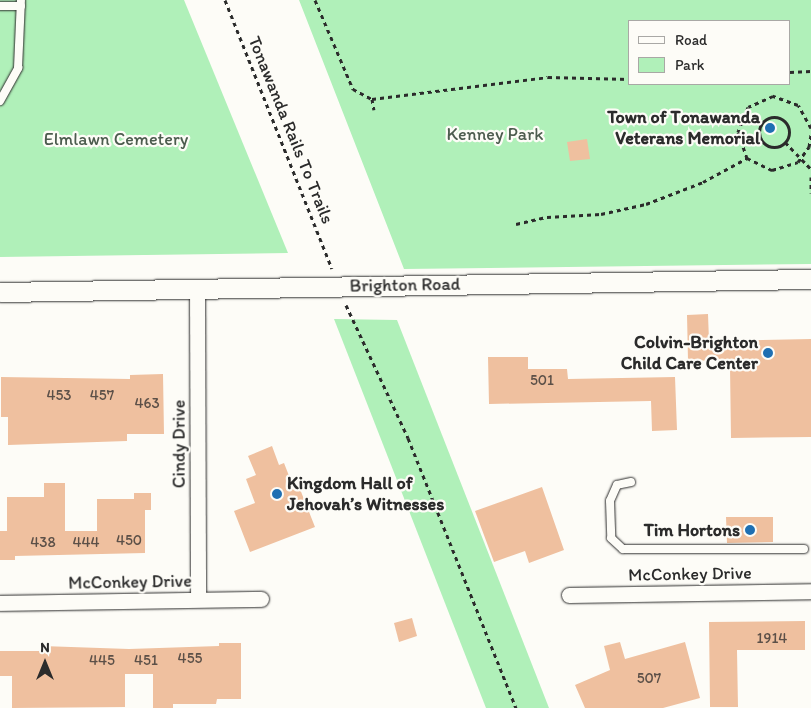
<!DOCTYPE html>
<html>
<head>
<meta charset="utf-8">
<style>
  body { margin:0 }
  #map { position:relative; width:811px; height:708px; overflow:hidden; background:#fdfcf7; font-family:Itim,sans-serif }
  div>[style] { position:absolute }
  .green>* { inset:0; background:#b0f0b9 }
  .building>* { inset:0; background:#efc09f }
  .path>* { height:3px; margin-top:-1.5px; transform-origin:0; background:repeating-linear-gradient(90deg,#2b2b2b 0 4px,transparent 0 8px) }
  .path>.ring { margin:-1.5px; padding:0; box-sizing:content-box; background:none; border:3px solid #2b2b2b; border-radius:50% }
  .roads { filter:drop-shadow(0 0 1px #2b2b2b) drop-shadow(0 0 1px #2b2b2b) }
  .service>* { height:8px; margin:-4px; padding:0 4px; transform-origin:4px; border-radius:4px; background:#fdfcf7 }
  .minor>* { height:15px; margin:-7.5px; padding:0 7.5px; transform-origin:7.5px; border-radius:7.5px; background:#fdfcf7 }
  .tertiary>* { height:19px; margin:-9.5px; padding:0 9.5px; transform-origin:9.5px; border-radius:9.5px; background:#fdfcf7 }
  .dots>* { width:14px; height:14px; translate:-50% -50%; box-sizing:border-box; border:2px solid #fdfcf7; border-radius:50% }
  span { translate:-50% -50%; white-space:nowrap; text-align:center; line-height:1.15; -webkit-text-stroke:4.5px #fdfcf7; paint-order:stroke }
  .number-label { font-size:15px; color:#5c5048 }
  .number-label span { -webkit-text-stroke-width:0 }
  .poi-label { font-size:18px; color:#2b2b2b; font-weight:700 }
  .right { translate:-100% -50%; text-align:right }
  .left { translate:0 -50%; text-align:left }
  .street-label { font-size:18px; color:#2b2b2b }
  .park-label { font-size:18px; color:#4c5c4e }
  .legend { position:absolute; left:628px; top:20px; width:162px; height:65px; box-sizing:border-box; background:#fdfcf7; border:1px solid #a9a8a5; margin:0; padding:6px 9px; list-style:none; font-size:15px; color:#2b2b2b }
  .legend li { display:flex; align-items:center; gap:10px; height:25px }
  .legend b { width:25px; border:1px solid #a9a8a5 }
  .north { position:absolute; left:20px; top:638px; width:50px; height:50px; -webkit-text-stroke:4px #fdfcf7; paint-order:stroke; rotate:0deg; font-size:14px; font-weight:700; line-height:20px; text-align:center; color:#2b2b2b }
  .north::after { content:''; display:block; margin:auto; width:18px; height:22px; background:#2b2b2b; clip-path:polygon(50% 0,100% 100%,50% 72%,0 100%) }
</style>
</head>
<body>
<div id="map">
  <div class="green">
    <div style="clip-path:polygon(0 0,184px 0,288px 253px,0 257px)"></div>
    <div style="clip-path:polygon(evenodd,299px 0,811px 0,811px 264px,404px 269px,299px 0,630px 21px,790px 21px,790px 84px,630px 84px,630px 21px)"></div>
    <div style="clip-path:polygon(334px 319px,397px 320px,549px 708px,486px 708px)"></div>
  </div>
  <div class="building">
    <div style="clip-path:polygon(587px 139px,590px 159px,570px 161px,567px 142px)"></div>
    <div style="clip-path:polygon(708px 314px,709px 341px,811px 339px,811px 437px,731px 438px,730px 367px,725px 367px,725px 360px,688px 361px,687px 315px)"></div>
    <div style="clip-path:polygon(488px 357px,528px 357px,528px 369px,567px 369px,568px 379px,675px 377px,677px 430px,652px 431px,651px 401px,489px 404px)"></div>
    <div style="clip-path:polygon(163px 374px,164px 434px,127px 434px,127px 441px,8px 445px,8px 417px,1px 417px,1px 377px,130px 379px,130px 375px)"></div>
    <div style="clip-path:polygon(272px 446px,279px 465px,284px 463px,293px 486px,298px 484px,315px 527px,250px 552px,234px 511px,255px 503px,246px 479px,256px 475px,248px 456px)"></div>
    <div style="clip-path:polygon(44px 483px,65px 483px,65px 531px,97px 531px,97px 499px,134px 499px,134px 493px,151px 493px,151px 510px,145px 510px,145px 553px,15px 556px,15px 560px,0 560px,0 531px,7px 531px,7px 497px,44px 497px)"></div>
    <div style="clip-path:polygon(542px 487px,564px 550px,529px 563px,525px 551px,494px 562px,475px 511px)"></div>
    <div style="clip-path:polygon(726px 517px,773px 517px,773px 542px,727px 543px)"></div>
    <div style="clip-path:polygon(412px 618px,417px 636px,399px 642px,394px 623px)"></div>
    <div style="clip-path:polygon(805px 621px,805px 650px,737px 650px,738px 707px,710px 707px,709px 622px)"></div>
    <div style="clip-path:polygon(620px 642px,625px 659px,685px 642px,700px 698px,663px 708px,585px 708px,575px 685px,610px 670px,604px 646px)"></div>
    <div style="clip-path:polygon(219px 643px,241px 643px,241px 699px,217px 699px,216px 704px,173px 704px,173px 708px,153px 708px,153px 674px,125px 674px,125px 707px,12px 708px,12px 676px,0 676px,0 651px,42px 651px,42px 646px,129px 649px,219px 646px)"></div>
  </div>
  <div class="path">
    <div style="left:225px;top:0;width:289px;rotate:68.3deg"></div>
    <div style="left:315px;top:0;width:97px;rotate:66.9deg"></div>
    <div style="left:353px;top:89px;width:21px;rotate:28deg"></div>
    <div style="left:372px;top:99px;width:177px;rotate:-7.1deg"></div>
    <div style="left:548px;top:77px;width:82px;rotate:1.4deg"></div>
    <div style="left:790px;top:72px;width:21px;rotate:-3deg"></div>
    <div style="left:372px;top:99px;width:11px;rotate:80deg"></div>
    <div class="ring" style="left:759px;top:117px;width:27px;height:27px"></div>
    <div style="left:811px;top:128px;width:26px;rotate:-119deg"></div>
    <div style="left:798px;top:105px;width:27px;rotate:-160deg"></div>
    <div style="left:773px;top:96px;width:27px;rotate:156deg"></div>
    <div style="left:748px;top:107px;width:27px;rotate:112deg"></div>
    <div style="left:738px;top:132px;width:28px;rotate:71deg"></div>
    <div style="left:747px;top:158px;width:28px;rotate:26deg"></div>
    <div style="left:772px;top:170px;width:27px;rotate:-17deg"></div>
    <div style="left:798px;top:162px;width:19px;rotate:-54deg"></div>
    <div style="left:809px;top:147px;width:13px;rotate:-81deg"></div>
    <div style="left:785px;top:142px;width:37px;rotate:46deg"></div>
    <div style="left:811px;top:177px;width:16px;rotate:90deg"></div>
    <div style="left:516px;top:224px;width:32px;rotate:-13deg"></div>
    <div style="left:547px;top:217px;width:54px;rotate:-3.2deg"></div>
    <div style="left:601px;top:214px;width:46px;rotate:-12.5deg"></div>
    <div style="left:646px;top:204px;width:61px;rotate:-21.1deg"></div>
    <div style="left:703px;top:182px;width:50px;rotate:-28.6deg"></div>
    <div style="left:346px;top:305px;width:147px;rotate:65deg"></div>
    <div style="left:408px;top:438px;width:291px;rotate:68.2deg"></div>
  </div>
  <div class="roads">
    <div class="service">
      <div style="left:0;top:6px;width:21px"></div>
      <div style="left:0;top:101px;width:38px;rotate:-61deg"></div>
      <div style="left:18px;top:68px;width:68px;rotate:-87.5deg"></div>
      <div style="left:631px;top:482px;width:14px;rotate:168deg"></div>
      <div style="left:617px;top:485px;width:17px;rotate:114deg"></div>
      <div style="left:610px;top:501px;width:37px;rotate:88deg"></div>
      <div style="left:611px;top:538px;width:16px;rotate:43deg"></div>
      <div style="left:623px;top:549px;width:181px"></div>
    </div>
    <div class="minor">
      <div style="left:197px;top:288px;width:311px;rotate:89.8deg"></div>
      <div style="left:569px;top:595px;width:242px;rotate:-0.9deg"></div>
      <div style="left:0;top:603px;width:261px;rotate:-0.9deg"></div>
    </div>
    <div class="tertiary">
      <div style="left:0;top:292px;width:811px;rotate:-0.92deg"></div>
    </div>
  </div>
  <div class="dots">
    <div style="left:770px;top:128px;background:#1f6fb2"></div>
    <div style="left:768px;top:353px;background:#1f6fb2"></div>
    <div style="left:277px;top:494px;background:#1f6fb2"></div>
    <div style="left:750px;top:530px;background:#1f6fb2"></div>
  </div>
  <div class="number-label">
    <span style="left:542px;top:381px">501</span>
    <span style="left:59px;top:396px">453</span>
    <span style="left:102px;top:396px">457</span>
    <span style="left:147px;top:404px">463</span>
    <span style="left:129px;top:541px">450</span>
    <span style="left:43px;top:543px">438</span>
    <span style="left:86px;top:543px">444</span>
    <span style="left:772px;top:639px">1914</span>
    <span style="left:190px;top:659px">455</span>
    <span style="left:102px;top:661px">445</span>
    <span style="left:146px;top:661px">451</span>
    <span style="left:649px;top:679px">507</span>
  </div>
  <div class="poi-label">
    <span class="right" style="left:760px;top:128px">Town of Tonawanda<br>Veterans Memorial</span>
    <span class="right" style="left:758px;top:353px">Colvin-Brighton<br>Child Care Center</span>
    <span class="left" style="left:287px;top:494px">Kingdom Hall of<br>Jehovah’s Witnesses</span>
    <span class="right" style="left:740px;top:530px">Tim Hortons</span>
  </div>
  <div class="street-label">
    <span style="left:291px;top:130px;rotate:68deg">Tonawanda Rails To Trails</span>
    <span style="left:405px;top:285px;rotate:-1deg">Brighton Road</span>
    <span style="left:179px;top:444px;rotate:-90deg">Cindy Drive</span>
    <span style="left:690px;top:574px;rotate:-1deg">McConkey Drive</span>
    <span style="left:130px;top:582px;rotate:-1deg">McConkey Drive</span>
  </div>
  <div class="park-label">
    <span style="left:495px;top:134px">Kenney Park</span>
    <span style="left:116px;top:139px">Elmlawn Cemetery</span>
  </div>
  <ul class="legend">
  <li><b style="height:6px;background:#fdfcf7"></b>Road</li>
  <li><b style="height:14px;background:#b0f0b9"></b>Park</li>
  </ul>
  <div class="north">N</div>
</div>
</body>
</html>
